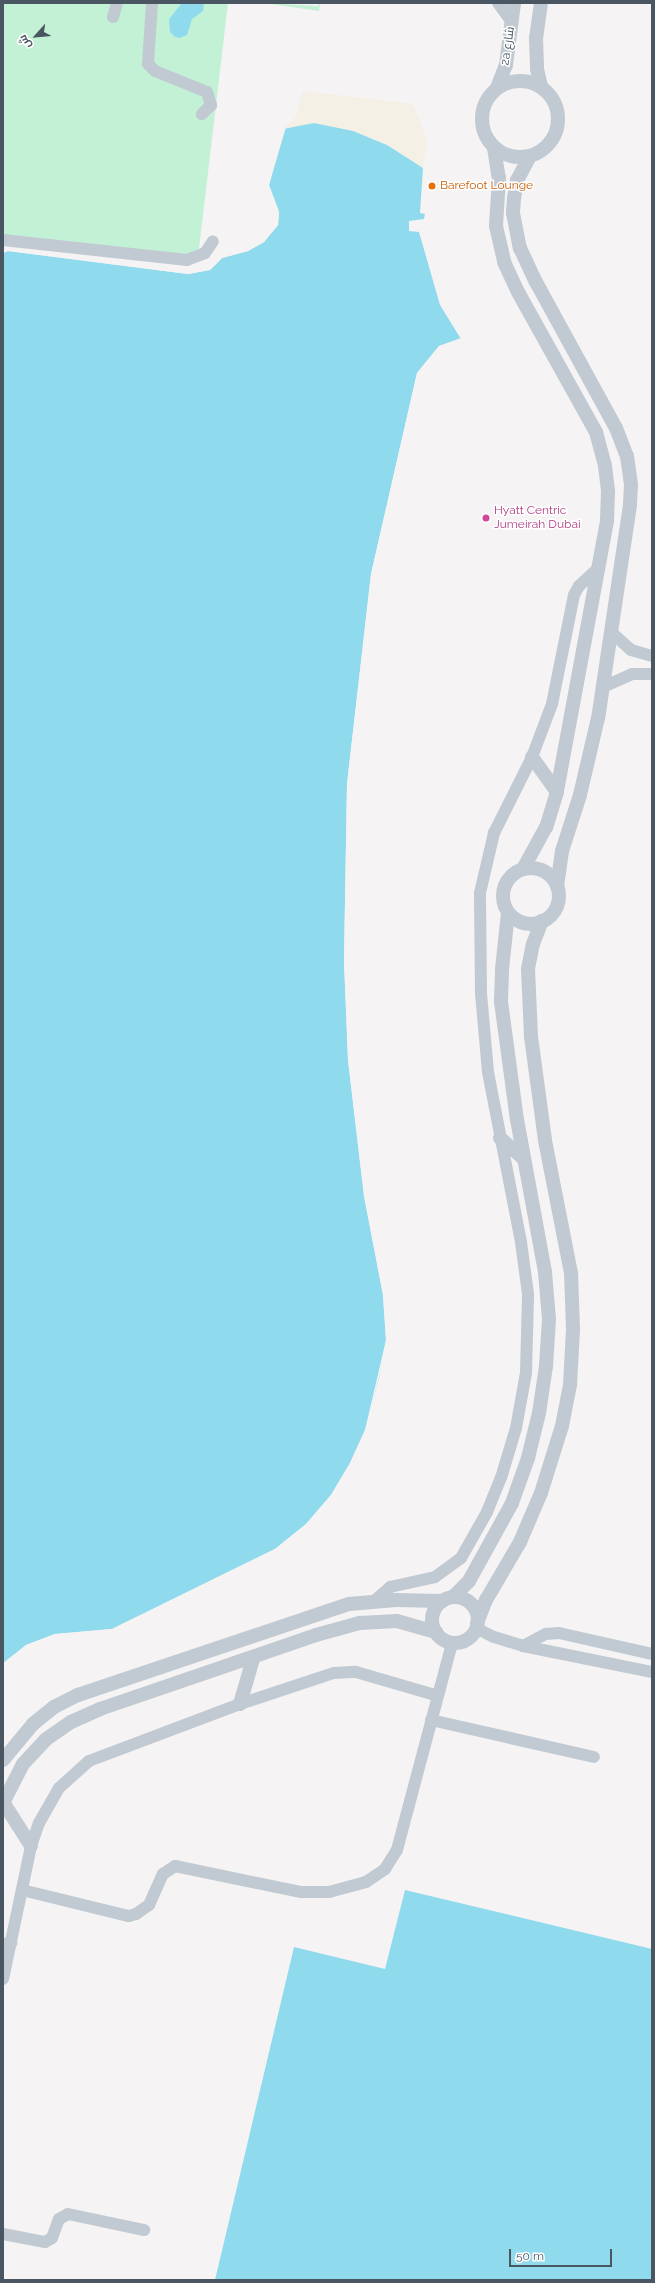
<!DOCTYPE html>
<html>
<head>
<meta charset="utf-8">
<style>
  body { margin:0 }
  #map { position:relative; width:655px; height:2283px; overflow:hidden; background:#f5f3f3; font-family:Raleway,Cairo,sans-serif }
  div>[style] { position:absolute }
  .green>* { inset:0; background:#c3f1d5 }
  .sand>* { inset:0; background:#f5f0e5 }
  .water>* { inset:0; background:#90daee }
  .pier>* { inset:0; background:#f5f3f3 }
  .minor>* { height:12px; margin:-6px; padding:0 6px; transform-origin:6px; border-radius:6px; background:#c1cad2 }
  .tertiary>* { height:14px; margin:-7px; padding:0 7px; transform-origin:7px; border-radius:7px; background:#c1cad2 }
  .tertiary>.ring { margin:-7px; padding:0; box-sizing:content-box; background:none; border:14px solid #c1cad2; border-radius:50% }
  .dots>* { width:11px; height:11px; translate:-50% -50%; box-sizing:border-box; border:2px solid #fff; border-radius:50% }
  span { translate:-50% -50%; white-space:nowrap; text-align:center; line-height:1.15; -webkit-text-stroke:3px #fff; paint-order:stroke }
  .street-label { font-size:12px; color:#4a5661 }
  .food-label { font-size:12px; color:#c56008 }
  .left { translate:0 -50%; text-align:left }
  .hotel-label { font-size:12px; color:#b23c85 }
  .frame { position:absolute; inset:0; border:4px solid #4a5661; pointer-events:none }
  .north { position:absolute; left:16px; top:16px; width:40px; height:40px; -webkit-text-stroke:3px #fff; paint-order:stroke; rotate:243deg; font-size:11px; font-weight:700; line-height:16px; text-align:center; color:#4a5661 }
  .north::after { content:''; display:block; margin:auto; width:14px; height:18px; background:#4a5661; clip-path:polygon(50% 0,100% 100%,50% 72%,0 100%) }
  .scale { position:absolute; left:509px; top:2249px; width:103px; height:18px; box-sizing:border-box; border:2px solid #4a5661; border-top:0; padding-left:5px; font-size:12px; line-height:14px; white-space:nowrap; color:#4a5661; -webkit-text-stroke:3px #fff; paint-order:stroke }
</style>
</head>
<body>
<div id="map">
  <div class="green">
    <div style="clip-path:polygon(3px 3px,228px 3px,198px 257px,3px 238px)"></div>
    <div style="clip-path:polygon(264px 3px,317px 6px,320px 3px,319px 11px)"></div>
  </div>
  <div class="sand">
    <div style="clip-path:polygon(303px 91px,413px 104px,427px 140px,423px 168px,387px 145px,353px 131px,283px 129px,295px 118px)"></div>
  </div>
  <div class="water">
    <div style="clip-path:polygon(182px 3px,204px 3px,203px 11px,192px 19px,187px 35px,179px 38px,174px 36px,170px 32px,169px 19px)"></div>
    <div style="clip-path:polygon(314px 123px,353px 131px,387px 145px,423px 168px,420px 213px,425px 214px,424px 219px,409px 221px,409px 231px,419px 232px,440px 305px,461px 339px,439px 346px,417px 373px,371px 574px,347px 784px,344px 961px,348px 1060px,364px 1196px,383px 1295px,386px 1340px,379px 1378px,365px 1430px,350px 1463px,331px 1495px,306px 1524px,275px 1549px,112px 1629px,55px 1634px,26px 1645px,3px 1663px,3px 253px,8px 251px,188px 274px,210px 270px,222px 258px,248px 251px,264px 242px,278px 225px,279px 212px,269px 185px,283px 129px)"></div>
    <div style="clip-path:polygon(405px 1890px,652px 1949px,652px 2280px,215px 2280px,294px 1947px,385px 1969px)"></div>
  </div>
  <div class="pier">
    <div style="clip-path:polygon(286px 127px,269px 185px,279px 212px,278px 225px,264px 242px,248px 251px,222px 258px,210px 270px,188px 274px,8px 251px,3px 253px,8px 249px,188px 272px,209px 268px,221px 257px,247px 249px,263px 240px,276px 224px,277px 212px,267px 185px,281px 129px)"></div>
    <div style="clip-path:polygon(449px 319px,463px 339px,441px 348px,418px 374px,373px 574px,349px 784px,346px 961px,350px 1060px,366px 1195px,384px 1294px,388px 1340px,366px 1430px,352px 1464px,333px 1497px,307px 1526px,276px 1551px,113px 1631px,55px 1636px,27px 1647px,3px 1665px,26px 1645px,55px 1634px,112px 1629px,275px 1549px,306px 1524px,331px 1495px,350px 1463px,365px 1430px,386px 1340px,383px 1295px,364px 1196px,348px 1060px,344px 961px,347px 784px,371px 574px,417px 373px,439px 346px,461px 338px)"></div>
  </div>
  <div class="minor">
    <div style="left:152px;top:3px;width:61px;rotate:93.8deg"></div>
    <div style="left:148px;top:64px;width:10px;rotate:45deg"></div>
    <div style="left:155px;top:71px;width:56px;rotate:22deg"></div>
    <div style="left:207px;top:92px;width:14px;rotate:73deg"></div>
    <div style="left:211px;top:105px;width:13px;rotate:135deg"></div>
    <div style="left:498px;top:3px;width:22px;rotate:54deg"></div>
    <div style="left:113px;top:17px;width:15px;rotate:-74deg"></div>
    <div style="left:3px;top:240px;width:185px;rotate:6.2deg"></div>
    <div style="left:187px;top:260px;width:19px;rotate:-21deg"></div>
    <div style="left:205px;top:253px;width:14px;rotate:-56deg"></div>
    <div style="left:611px;top:632px;width:27px;rotate:42deg"></div>
    <div style="left:631px;top:650px;width:22px;rotate:16deg"></div>
    <div style="left:603px;top:687px;width:32px;rotate:-24deg"></div>
    <div style="left:632px;top:674px;width:20px"></div>
    <div style="left:373px;top:1602px;width:23px;rotate:-41deg"></div>
    <div style="left:390px;top:1587px;width:46px;rotate:-12.5deg"></div>
    <div style="left:435px;top:1577px;width:32px;rotate:-36deg"></div>
    <div style="left:461px;top:1558px;width:53px;rotate:-60.5deg"></div>
    <div style="left:487px;top:1512px;width:37px;rotate:-68deg"></div>
    <div style="left:501px;top:1478px;width:52px;rotate:-73.3deg"></div>
    <div style="left:516px;top:1428px;width:56px;rotate:-79.7deg"></div>
    <div style="left:526px;top:1373px;width:79px;rotate:-88.5deg"></div>
    <div style="left:528px;top:1294px;width:52px;rotate:-97.7deg"></div>
    <div style="left:521px;top:1242px;width:173px;rotate:-101deg"></div>
    <div style="left:488px;top:1072px;width:79px;rotate:-95.1deg"></div>
    <div style="left:481px;top:993px;width:100px;rotate:-90.6deg"></div>
    <div style="left:480px;top:893px;width:62px;rotate:-76.9deg"></div>
    <div style="left:494px;top:833px;width:85px;rotate:-63.4deg"></div>
    <div style="left:532px;top:757px;width:57px;rotate:-69.3deg"></div>
    <div style="left:552px;top:704px;width:111px;rotate:-78.6deg"></div>
    <div style="left:574px;top:595px;width:10px;rotate:-61deg"></div>
    <div style="left:579px;top:586px;width:26px;rotate:-43deg"></div>
    <div style="left:476px;top:1628px;width:20px;rotate:27deg"></div>
    <div style="left:494px;top:1637px;width:30px;rotate:17deg"></div>
    <div style="left:523px;top:1646px;width:132px;rotate:11.4deg"></div>
    <div style="left:523px;top:1646px;width:26px;rotate:-28deg"></div>
    <div style="left:546px;top:1634px;width:13px;rotate:-4deg"></div>
    <div style="left:559px;top:1633px;width:95px;rotate:12.7deg"></div>
    <div style="left:431px;top:1720px;width:167px;rotate:12.8deg"></div>
    <div style="left:22px;top:1890px;width:110px;rotate:13.7deg"></div>
    <div style="left:129px;top:1916px;width:7px;rotate:-16deg"></div>
    <div style="left:136px;top:1914px;width:16px;rotate:-35deg"></div>
    <div style="left:149px;top:1905px;width:34px;rotate:-66deg"></div>
    <div style="left:163px;top:1874px;width:14px;rotate:-34deg"></div>
    <div style="left:175px;top:1866px;width:129px;rotate:11.7deg"></div>
    <div style="left:301px;top:1892px;width:28px"></div>
    <div style="left:329px;top:1892px;width:38px;rotate:-15deg"></div>
    <div style="left:366px;top:1882px;width:23px;rotate:-34deg"></div>
    <div style="left:385px;top:1869px;width:22px;rotate:-58deg"></div>
    <div style="left:397px;top:1850px;width:214px;rotate:-75.1deg"></div>
    <div style="left:3px;top:1979px;width:136px;rotate:-78.1deg"></div>
    <div style="left:31px;top:1846px;width:24px;rotate:-71deg"></div>
    <div style="left:39px;top:1823px;width:40px;rotate:-60.3deg"></div>
    <div style="left:59px;top:1788px;width:40px;rotate:-42deg"></div>
    <div style="left:89px;top:1761px;width:161px;rotate:-20.7deg"></div>
    <div style="left:240px;top:1704px;width:99px;rotate:-18.3deg"></div>
    <div style="left:334px;top:1673px;width:22px;rotate:-3deg"></div>
    <div style="left:356px;top:1672px;width:85px;rotate:16.3deg"></div>
    <div style="left:3px;top:2234px;width:43px;rotate:10.8deg"></div>
    <div style="left:45px;top:2242px;width:8px;rotate:-30deg"></div>
    <div style="left:52px;top:2238px;width:20px;rotate:-70deg"></div>
    <div style="left:59px;top:2219px;width:10px;rotate:-29deg"></div>
    <div style="left:68px;top:2214px;width:78px;rotate:11.9deg"></div>
  </div>
  <div class="tertiary">
    <div style="left:541px;top:3px;width:35px;rotate:98deg"></div>
    <div style="left:536px;top:38px;width:31px;rotate:88deg"></div>
    <div style="left:537px;top:69px;width:18px;rotate:77deg"></div>
    <div class="ring" style="left:482px;top:81px;width:62px;height:62px"></div>
    <div style="left:497px;top:88px;width:25px;rotate:-69deg"></div>
    <div style="left:506px;top:65px;width:63px;rotate:-82.6deg"></div>
    <div style="left:494px;top:148px;width:30px;rotate:81deg"></div>
    <div style="left:499px;top:178px;width:48px;rotate:93.6deg"></div>
    <div style="left:496px;top:226px;width:37px;rotate:77deg"></div>
    <div style="left:504px;top:262px;width:33px;rotate:65deg"></div>
    <div style="left:518px;top:292px;width:160px;rotate:60.9deg"></div>
    <div style="left:596px;top:432px;width:35px;rotate:75deg"></div>
    <div style="left:605px;top:466px;width:26px;rotate:83deg"></div>
    <div style="left:608px;top:492px;width:29px;rotate:92deg"></div>
    <div style="left:607px;top:521px;width:276px;rotate:100.5deg"></div>
    <div style="left:557px;top:792px;width:37px;rotate:107deg"></div>
    <div style="left:546px;top:827px;width:48px;rotate:118.7deg"></div>
    <div style="left:530px;top:156px;width:27px;rotate:118deg"></div>
    <div style="left:517px;top:180px;width:18px;rotate:99deg"></div>
    <div style="left:514px;top:198px;width:15px;rotate:94deg"></div>
    <div style="left:513px;top:213px;width:36px;rotate:79deg"></div>
    <div style="left:520px;top:248px;width:38px;rotate:65deg"></div>
    <div style="left:536px;top:282px;width:166px;rotate:61.3deg"></div>
    <div style="left:616px;top:428px;width:30px;rotate:69deg"></div>
    <div style="left:627px;top:456px;width:29px;rotate:82deg"></div>
    <div style="left:631px;top:485px;width:20px;rotate:93deg"></div>
    <div style="left:630px;top:505px;width:215px;rotate:98.5deg"></div>
    <div style="left:598px;top:718px;width:79px;rotate:103.2deg"></div>
    <div style="left:580px;top:795px;width:59px;rotate:107.8deg"></div>
    <div style="left:562px;top:851px;width:36px;rotate:98deg"></div>
    <div style="left:532px;top:757px;width:43px;rotate:54.5deg"></div>
    <div class="ring" style="left:503px;top:868px;width:42px;height:42px"></div>
    <div style="left:500px;top:1138px;width:30px;rotate:41deg"></div>
    <div style="left:453px;top:1597px;width:23px;rotate:-45deg"></div>
    <div style="left:469px;top:1581px;width:89px;rotate:-61.1deg"></div>
    <div style="left:512px;top:1503px;width:48px;rotate:-70.4deg"></div>
    <div style="left:528px;top:1458px;width:46px;rotate:-76.3deg"></div>
    <div style="left:539px;top:1413px;width:48px;rotate:-81.5deg"></div>
    <div style="left:546px;top:1366px;width:47px;rotate:-86.3deg"></div>
    <div style="left:549px;top:1319px;width:47px;rotate:-94.9deg"></div>
    <div style="left:545px;top:1272px;width:155px;rotate:-100.4deg"></div>
    <div style="left:517px;top:1120px;width:120px;rotate:-97.7deg"></div>
    <div style="left:501px;top:1001px;width:32px;rotate:-88deg"></div>
    <div style="left:502px;top:969px;width:56px;rotate:-83.9deg"></div>
    <div class="ring" style="left:432px;top:1597px;width:32px;height:32px"></div>
    <div style="left:477px;top:1623px;width:25px;rotate:-69deg"></div>
    <div style="left:486px;top:1600px;width:67px;rotate:-59.6deg"></div>
    <div style="left:520px;top:1542px;width:53px;rotate:-66.8deg"></div>
    <div style="left:541px;top:1493px;width:70px;rotate:-72.6deg"></div>
    <div style="left:562px;top:1426px;width:42px;rotate:-79deg"></div>
    <div style="left:570px;top:1385px;width:56px;rotate:-86.9deg"></div>
    <div style="left:573px;top:1329px;width:56px;rotate:-92deg"></div>
    <div style="left:571px;top:1273px;width:136px;rotate:-101.1deg"></div>
    <div style="left:545px;top:1140px;width:104px;rotate:-97.7deg"></div>
    <div style="left:531px;top:1037px;width:68px;rotate:-92.5deg"></div>
    <div style="left:528px;top:969px;width:25px;rotate:-79deg"></div>
    <div style="left:533px;top:944px;width:25px;rotate:-69deg"></div>
    <div style="left:240px;top:1704px;width:47px;rotate:-73.9deg"></div>
    <div style="left:3px;top:1760px;width:47px;rotate:-50.2deg"></div>
    <div style="left:33px;top:1724px;width:27px;rotate:-39deg"></div>
    <div style="left:54px;top:1707px;width:27px;rotate:-27deg"></div>
    <div style="left:78px;top:1695px;width:286px;rotate:-18.6deg"></div>
    <div style="left:349px;top:1604px;width:47px;rotate:-4.9deg"></div>
    <div style="left:396px;top:1600px;width:46px;rotate:1.2deg"></div>
    <div style="left:3px;top:1802px;width:52px;rotate:57.5deg"></div>
    <div style="left:3px;top:1803px;width:44px;rotate:-62.9deg"></div>
    <div style="left:23px;top:1764px;width:33px;rotate:-47deg"></div>
    <div style="left:45px;top:1740px;width:32px;rotate:-35deg"></div>
    <div style="left:71px;top:1722px;width:32px;rotate:-24deg"></div>
    <div style="left:100px;top:1709px;width:228px;rotate:-18.9deg"></div>
    <div style="left:316px;top:1635px;width:46px;rotate:-15.3deg"></div>
    <div style="left:360px;top:1623px;width:37px;rotate:-3deg"></div>
    <div style="left:397px;top:1621px;width:41px;rotate:15.8deg"></div>
    <div style="left:3px;top:1946px;width:8px;rotate:-23deg"></div>
  </div>
  <div class="dots">
    <div style="left:432px;top:186px;background:#e8710a"></div>
    <div style="left:486px;top:518px;background:#d1479c"></div>
  </div>
  <div class="street-label">
    <span style="left:508px;top:46px;rotate:-82deg">2a شارع</span>
  </div>
  <div class="food-label">
    <span class="left" style="left:440px;top:186px">Barefoot Lounge</span>
  </div>
  <div class="hotel-label">
    <span class="left" style="left:494px;top:518px">Hyatt Centric<br>Jumeirah Dubai</span>
  </div>
  <div class="frame"></div>
  <div class="north">ش</div>
  <div class="scale">50 m</div>
</div>
</body>
</html>
